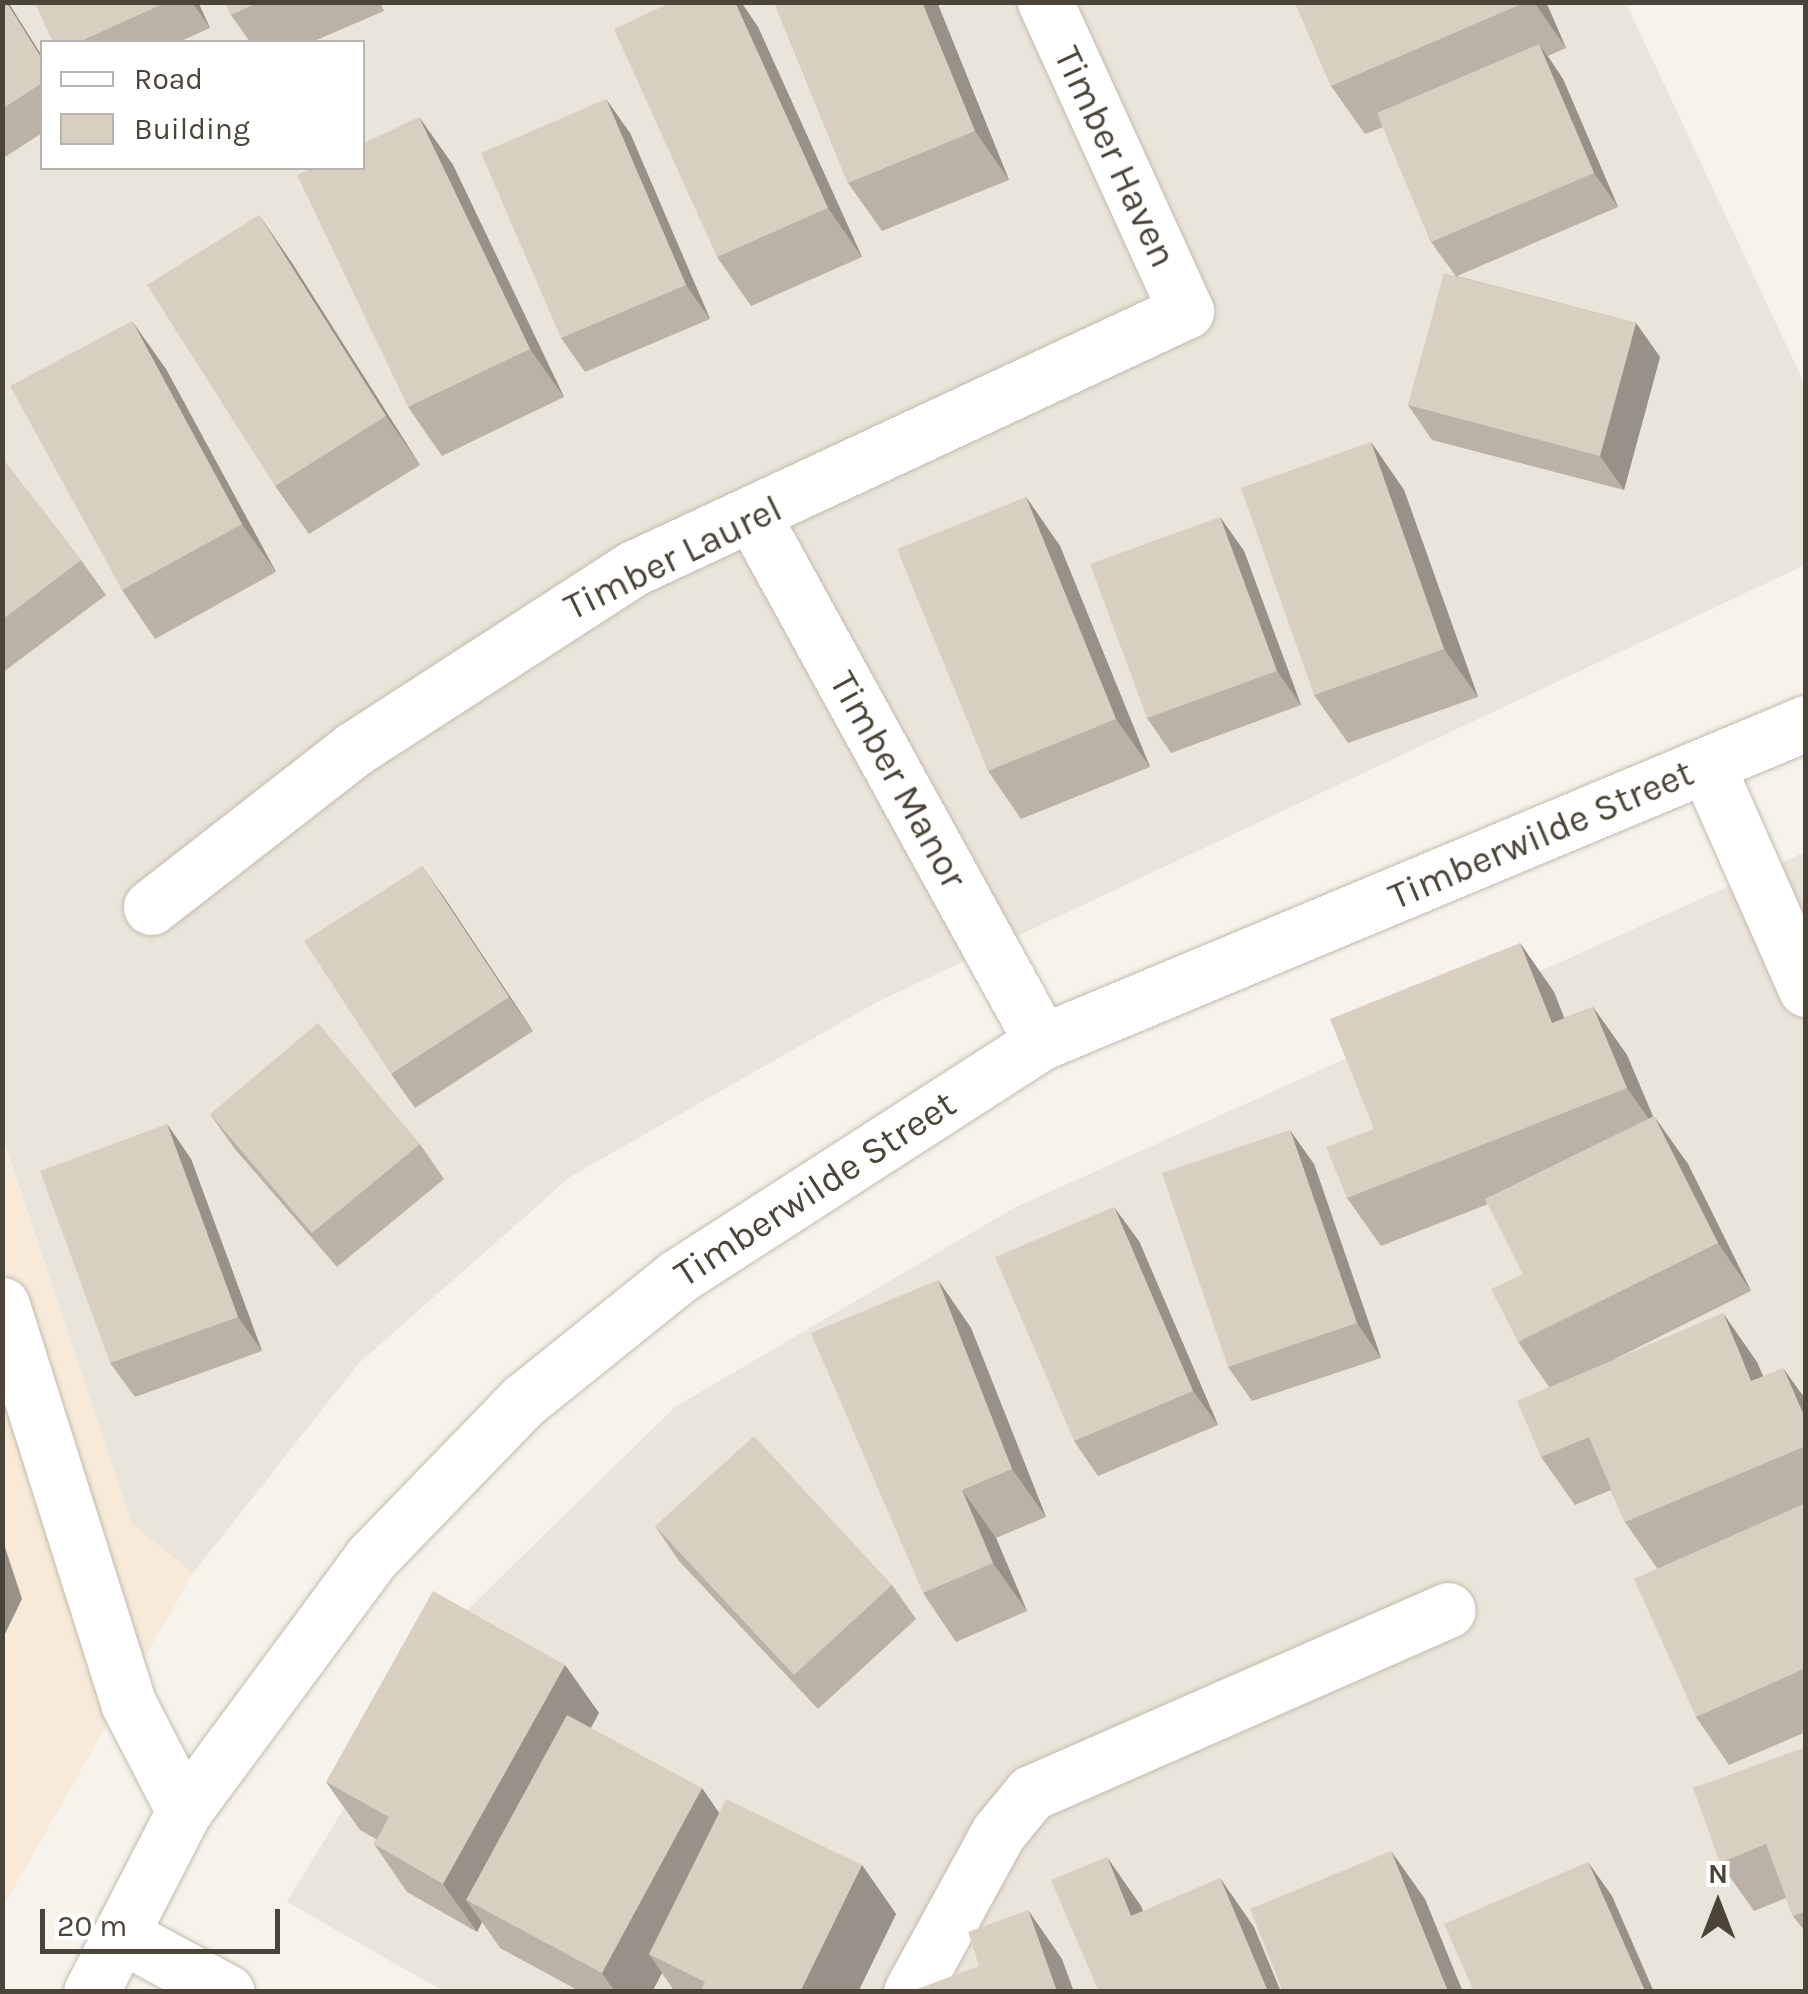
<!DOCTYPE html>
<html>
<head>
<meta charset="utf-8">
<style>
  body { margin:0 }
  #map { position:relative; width:1808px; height:1994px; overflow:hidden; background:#f6f3ec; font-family:Karla,sans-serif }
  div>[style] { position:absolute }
  .residential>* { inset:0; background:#eae5da }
  .commercial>* { inset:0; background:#f7ead8 }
  .roads { filter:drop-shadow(0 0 2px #c2bbae) drop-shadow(0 0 2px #c2bbae) }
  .minor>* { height:55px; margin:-27.5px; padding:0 27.5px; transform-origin:27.5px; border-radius:27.5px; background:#fff }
  .wall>* { inset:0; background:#bab2a6 }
  .shaded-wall>* { inset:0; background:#979187 }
  .building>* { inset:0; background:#d8cfc1 }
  span { translate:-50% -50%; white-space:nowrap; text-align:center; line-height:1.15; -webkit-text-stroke:8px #fff; paint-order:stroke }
  .street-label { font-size:38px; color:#4b4439 }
  .frame { position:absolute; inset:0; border:5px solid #4b4439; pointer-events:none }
  .legend { position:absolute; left:40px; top:40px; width:325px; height:130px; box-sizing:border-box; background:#fff; border:2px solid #b7b4b0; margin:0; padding:12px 18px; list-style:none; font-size:30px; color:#4b4439 }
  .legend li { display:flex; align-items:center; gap:20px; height:50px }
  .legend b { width:50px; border:2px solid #b7b4b0 }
  .north { position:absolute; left:1668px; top:1854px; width:100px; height:100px; -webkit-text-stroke:8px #fff; paint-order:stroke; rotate:0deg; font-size:28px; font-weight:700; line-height:40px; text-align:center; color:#4b4439 }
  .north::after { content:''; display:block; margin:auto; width:35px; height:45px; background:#4b4439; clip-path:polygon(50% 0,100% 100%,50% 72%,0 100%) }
  .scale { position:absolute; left:40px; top:1909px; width:240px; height:45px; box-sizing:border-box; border:5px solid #4b4439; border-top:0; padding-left:12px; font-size:30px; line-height:35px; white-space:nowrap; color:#4b4439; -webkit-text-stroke:8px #fff; paint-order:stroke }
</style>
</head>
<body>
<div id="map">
  <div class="residential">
    <div style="clip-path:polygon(evenodd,2px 3px,1626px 3px,1805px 385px,1805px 565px,875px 1003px,570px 1177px,359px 1363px,193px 1573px,131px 1523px,3px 1140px,2px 3px,42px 42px,362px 42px,362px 168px,42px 168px,42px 42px)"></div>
    <div style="clip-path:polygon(1805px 852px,1805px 1991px,443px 1991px,287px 1902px,461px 1616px,675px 1407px,1014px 1208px)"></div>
  </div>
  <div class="commercial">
    <div style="clip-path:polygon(2px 1140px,131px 1523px,193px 1573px,3px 1907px)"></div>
  </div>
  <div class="roads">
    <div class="minor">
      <div style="left:754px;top:518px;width:598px;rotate:61.21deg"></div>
      <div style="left:1707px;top:766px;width:244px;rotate:66.1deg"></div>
      <div style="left:151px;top:907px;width:257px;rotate:-37.9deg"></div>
      <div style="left:354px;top:749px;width:333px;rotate:-32.9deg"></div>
      <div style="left:634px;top:568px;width:609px;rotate:-24.97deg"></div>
      <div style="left:1186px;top:311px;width:340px;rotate:-114.5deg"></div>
      <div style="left:2px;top:1305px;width:417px;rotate:72.4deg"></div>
      <div style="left:128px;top:1703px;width:122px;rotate:62.6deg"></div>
      <div style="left:121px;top:1935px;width:120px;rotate:28.3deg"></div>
      <div style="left:91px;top:1992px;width:203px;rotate:-62.8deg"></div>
      <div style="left:184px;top:1811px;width:315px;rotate:-53.5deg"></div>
      <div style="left:371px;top:1558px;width:219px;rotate:-45.9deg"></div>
      <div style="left:523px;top:1401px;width:198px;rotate:-38.8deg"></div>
      <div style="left:677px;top:1277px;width:434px;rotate:-32.8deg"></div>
      <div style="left:1042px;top:1042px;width:828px;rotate:-22.66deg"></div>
      <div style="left:911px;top:1992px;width:181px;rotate:-61.3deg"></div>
      <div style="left:998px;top:1833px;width:52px;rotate:-50.5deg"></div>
      <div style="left:1031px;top:1793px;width:455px;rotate:-23.7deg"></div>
    </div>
  </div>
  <div class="wall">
    <div style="clip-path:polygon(2px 2px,42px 56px,42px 133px,2px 159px)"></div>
    <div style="clip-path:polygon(35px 2px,198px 2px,210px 28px,179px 42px,53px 42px)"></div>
    <div style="clip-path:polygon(225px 2px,380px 2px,384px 11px,312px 42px,250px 42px,231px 15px)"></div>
    <div style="clip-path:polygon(672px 2px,741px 2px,758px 27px,862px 257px,751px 306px,717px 257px)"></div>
    <div style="clip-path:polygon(774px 2px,937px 2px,1009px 180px,882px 231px,848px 183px)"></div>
    <div style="clip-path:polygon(1295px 2px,1546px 2px,1566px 48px,1548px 56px,1563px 79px,1618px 207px,1457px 276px,1636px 323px,1660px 357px,1624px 490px,1432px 440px,1408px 405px,1455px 275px,1431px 242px,1383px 127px,1365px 134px,1331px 86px)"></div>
    <div style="clip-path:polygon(419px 117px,453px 165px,564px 397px,442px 456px,408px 407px)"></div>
    <div style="clip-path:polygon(630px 133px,710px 319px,585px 372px,561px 338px)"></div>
    <div style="clip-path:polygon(259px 215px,292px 263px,420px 465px,309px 534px,275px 486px)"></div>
    <div style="clip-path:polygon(166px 369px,276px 572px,155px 639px,122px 590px)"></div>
    <div style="clip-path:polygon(1371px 442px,1404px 490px,1478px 697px,1348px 743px,1314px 695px)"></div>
    <div style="clip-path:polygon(2px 458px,81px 560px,106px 595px,2px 673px)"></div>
    <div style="clip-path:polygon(1026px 497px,1060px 546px,1150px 767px,1021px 819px,988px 771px)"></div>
    <div style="clip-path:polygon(1220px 517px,1244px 551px,1301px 705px,1171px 753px,1147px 718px)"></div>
    <div style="clip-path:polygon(422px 866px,533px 1031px,415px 1108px,391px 1074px)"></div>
    <div style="clip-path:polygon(1520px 943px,1554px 992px,1564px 1018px,1593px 1007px,1627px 1055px,1653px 1116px,1688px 1164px,1751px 1291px,1615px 1359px,1757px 1362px,1763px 1376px,1806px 1400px,1806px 1732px,1729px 1765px,1696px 1717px,1657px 1568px,1625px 1522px,1611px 1490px,1575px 1505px,1541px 1457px,1549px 1387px,1518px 1342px,1523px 1274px,1488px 1204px,1381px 1246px,1347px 1198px,1374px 1129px)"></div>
    <div style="clip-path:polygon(210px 1114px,420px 1144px,444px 1179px,337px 1267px,234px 1148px)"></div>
    <div style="clip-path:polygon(167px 1124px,191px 1159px,262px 1351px,135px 1397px,110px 1363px)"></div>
    <div style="clip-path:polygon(1314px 1164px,1381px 1358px,1252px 1401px,1228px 1367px)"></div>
    <div style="clip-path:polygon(1139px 1241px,1218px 1425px,1098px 1476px,1074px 1441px)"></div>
    <div style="clip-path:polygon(938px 1280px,971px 1328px,1046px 1517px,996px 1538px,1027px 1611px,956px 1642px,923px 1593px)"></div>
    <div style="clip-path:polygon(655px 1526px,892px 1585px,916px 1619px,818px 1709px,679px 1561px)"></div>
    <div style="clip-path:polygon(565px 1665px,599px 1713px,591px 1728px,719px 1813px,862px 1865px,896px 1914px,858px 1992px,675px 1992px,662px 1973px,652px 1992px,581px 1992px,500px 1948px,482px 1922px,477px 1932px,407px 1892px,374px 1844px,376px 1839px,360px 1830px,326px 1782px)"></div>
    <div style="clip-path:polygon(1806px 1747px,1806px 1933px,1793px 1916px,1786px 1898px,1754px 1911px,1720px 1863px)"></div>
  </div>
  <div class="shaded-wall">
    <div style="clip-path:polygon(6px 2px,8px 2px,42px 56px,42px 59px)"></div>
    <div style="clip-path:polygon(192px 2px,198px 2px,210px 28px)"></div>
    <div style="clip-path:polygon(735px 2px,741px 2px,758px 27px,862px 257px,828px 208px)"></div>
    <div style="clip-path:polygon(922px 2px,937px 2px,1009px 180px,975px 131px)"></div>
    <div style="clip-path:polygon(1534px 2px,1546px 2px,1566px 48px)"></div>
    <div style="clip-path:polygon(1539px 44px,1563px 79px,1618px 207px,1594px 173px)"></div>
    <div style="clip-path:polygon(606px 99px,630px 133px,710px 319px,686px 285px)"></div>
    <div style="clip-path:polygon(419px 117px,453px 165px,564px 397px,530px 349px)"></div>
    <div style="clip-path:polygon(259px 215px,292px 263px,420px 465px,386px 416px)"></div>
    <div style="clip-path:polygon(132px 321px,166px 369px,276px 572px,242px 524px)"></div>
    <div style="clip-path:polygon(1636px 323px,1660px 357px,1624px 490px,1600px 456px)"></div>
    <div style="clip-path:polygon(1371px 442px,1404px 490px,1478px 697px,1444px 649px)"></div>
    <div style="clip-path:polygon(1026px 497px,1060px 546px,1150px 767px,1116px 719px)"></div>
    <div style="clip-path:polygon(1220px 517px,1244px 551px,1301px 705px,1277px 671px)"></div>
    <div style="clip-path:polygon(422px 866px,446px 900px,533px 1031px,509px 997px)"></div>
    <div style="clip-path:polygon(1520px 943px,1554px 992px,1585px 1071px,1552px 1023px)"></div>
    <div style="clip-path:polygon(1593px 1007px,1627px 1055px,1661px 1136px,1627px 1088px)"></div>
    <div style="clip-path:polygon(1654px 1116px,1688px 1164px,1751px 1291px,1718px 1243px)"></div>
    <div style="clip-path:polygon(167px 1124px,191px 1159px,262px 1351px,238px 1317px)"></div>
    <div style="clip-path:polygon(1290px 1130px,1314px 1164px,1381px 1358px,1357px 1323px)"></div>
    <div style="clip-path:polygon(1114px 1207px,1139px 1241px,1218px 1425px,1193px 1391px)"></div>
    <div style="clip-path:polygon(938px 1280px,971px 1328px,1046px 1517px,1012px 1469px)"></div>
    <div style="clip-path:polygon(1723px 1313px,1757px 1362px,1785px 1429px,1751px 1381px)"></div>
    <div style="clip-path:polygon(1783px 1368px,1806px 1400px,1806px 1420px)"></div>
    <div style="clip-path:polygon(962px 1490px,996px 1538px,1027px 1611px,993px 1563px)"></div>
    <div style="clip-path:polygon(2px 1538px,22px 1599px,2px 1640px)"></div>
    <div style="clip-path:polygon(565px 1665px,599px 1713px,488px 1912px,466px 1900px,482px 1922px,477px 1932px,443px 1884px)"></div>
    <div style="clip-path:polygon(702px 1788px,736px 1837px,649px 1954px,662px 1973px,652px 1992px,615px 1992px,602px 1973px)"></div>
    <div style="clip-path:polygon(1391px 1851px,1425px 1899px,1463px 1992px,1448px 1992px)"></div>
    <div style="clip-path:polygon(1107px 1857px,1141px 1906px,1165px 1964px,1131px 1916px)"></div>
    <div style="clip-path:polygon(1588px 1862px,1612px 1896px,1654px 1992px,1646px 1992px,1643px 1987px)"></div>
    <div style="clip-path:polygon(862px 1865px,896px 1914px,858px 1992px,800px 1992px)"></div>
    <div style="clip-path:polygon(1220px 1878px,1254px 1927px,1281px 1992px,1268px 1992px)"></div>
    <div style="clip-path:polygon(1028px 1910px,1062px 1959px,1074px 1992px,1057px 1992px)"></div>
  </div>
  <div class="building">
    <div style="clip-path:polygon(2px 2px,6px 2px,42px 59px,42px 83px,2px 109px)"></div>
    <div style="clip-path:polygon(35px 2px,167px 2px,79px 42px,53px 42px)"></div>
    <div style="clip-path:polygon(225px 2px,259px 2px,231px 15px)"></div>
    <div style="clip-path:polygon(672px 2px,735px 2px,828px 208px,717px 257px,614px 29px)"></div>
    <div style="clip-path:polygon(774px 2px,922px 2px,975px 131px,848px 183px)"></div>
    <div style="clip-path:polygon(1295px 2px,1526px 2px,1331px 86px)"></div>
    <div style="clip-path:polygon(1539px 44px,1594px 173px,1431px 242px,1377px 113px)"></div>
    <div style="clip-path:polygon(606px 99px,686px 285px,561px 338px,481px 153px)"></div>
    <div style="clip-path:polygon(419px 117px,530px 349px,408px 407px,297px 175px,313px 168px,362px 168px,362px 144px)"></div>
    <div style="clip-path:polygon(259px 215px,386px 416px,275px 486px,147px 285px)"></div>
    <div style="clip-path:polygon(1444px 273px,1636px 323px,1600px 456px,1408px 405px)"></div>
    <div style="clip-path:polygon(132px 321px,242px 524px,122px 590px,10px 386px)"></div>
    <div style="clip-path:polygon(1371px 442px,1444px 649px,1314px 695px,1241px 488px)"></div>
    <div style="clip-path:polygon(2px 458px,81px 560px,2px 620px)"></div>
    <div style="clip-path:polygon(1026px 497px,1116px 719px,988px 771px,897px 549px)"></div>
    <div style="clip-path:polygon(1220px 517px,1277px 671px,1147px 718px,1090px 564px)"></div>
    <div style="clip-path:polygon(422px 866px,509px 997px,391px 1074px,304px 941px)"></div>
    <div style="clip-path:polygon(1520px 943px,1552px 1023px,1593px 1007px,1627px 1088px,1347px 1198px,1326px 1147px,1374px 1129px,1330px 1019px)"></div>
    <div style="clip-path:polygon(318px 1023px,420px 1144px,312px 1233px,210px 1114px)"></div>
    <div style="clip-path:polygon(1654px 1116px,1718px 1243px,1518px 1342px,1491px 1289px,1523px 1274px,1485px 1199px)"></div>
    <div style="clip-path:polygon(167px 1124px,238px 1317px,110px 1363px,40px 1171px)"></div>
    <div style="clip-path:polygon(1290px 1130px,1357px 1323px,1228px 1367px,1162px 1173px)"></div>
    <div style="clip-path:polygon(1114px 1207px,1193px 1391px,1074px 1441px,995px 1257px)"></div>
    <div style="clip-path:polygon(938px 1280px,1012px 1469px,962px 1490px,993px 1563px,923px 1593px,811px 1333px)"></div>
    <div style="clip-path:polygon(1723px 1313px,1751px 1381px,1783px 1368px,1806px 1420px,1806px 1446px,1625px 1522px,1589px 1437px,1541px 1457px,1517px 1401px)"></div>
    <div style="clip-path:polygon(754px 1436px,892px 1585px,794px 1675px,655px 1526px)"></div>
    <div style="clip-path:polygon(1806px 1503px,1806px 1668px,1696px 1717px,1634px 1579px)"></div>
    <div style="clip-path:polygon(433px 1591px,565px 1665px,443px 1884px,374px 1844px,389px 1817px,326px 1782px)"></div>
    <div style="clip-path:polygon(567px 1715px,702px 1788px,602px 1973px,466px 1900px)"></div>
    <div style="clip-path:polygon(1806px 1747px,1806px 1911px,1793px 1916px,1766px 1844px,1720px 1863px,1693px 1788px)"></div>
    <div style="clip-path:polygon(726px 1799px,862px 1865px,800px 1992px,700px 1992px,705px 1982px,649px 1954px)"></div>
    <div style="clip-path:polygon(1391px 1851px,1448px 1992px,1283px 1992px,1250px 1909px)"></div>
    <div style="clip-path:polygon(1107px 1857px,1131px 1916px,1220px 1878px,1268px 1992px,1099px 1992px,1051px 1880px)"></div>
    <div style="clip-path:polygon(1588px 1862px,1643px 1987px,1631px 1992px,1474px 1992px,1444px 1924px)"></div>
    <div style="clip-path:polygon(1028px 1910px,1057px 1992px,909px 1992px,979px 1966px,968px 1932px)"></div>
  </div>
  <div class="street-label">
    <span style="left:1115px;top:157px;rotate:65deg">Timber Haven</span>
    <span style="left:673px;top:558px;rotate:-26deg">Timber Laurel</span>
    <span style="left:898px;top:780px;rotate:61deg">Timber Manor</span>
    <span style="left:1541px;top:835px;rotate:-23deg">Timberwilde Street</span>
    <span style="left:815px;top:1189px;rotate:-33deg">Timberwilde Street</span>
  </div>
  <div class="frame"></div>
  <ul class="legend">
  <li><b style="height:12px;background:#fff"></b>Road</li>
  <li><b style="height:28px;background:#d8cfc1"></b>Building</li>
  </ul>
  <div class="north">N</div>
  <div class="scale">20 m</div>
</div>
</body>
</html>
